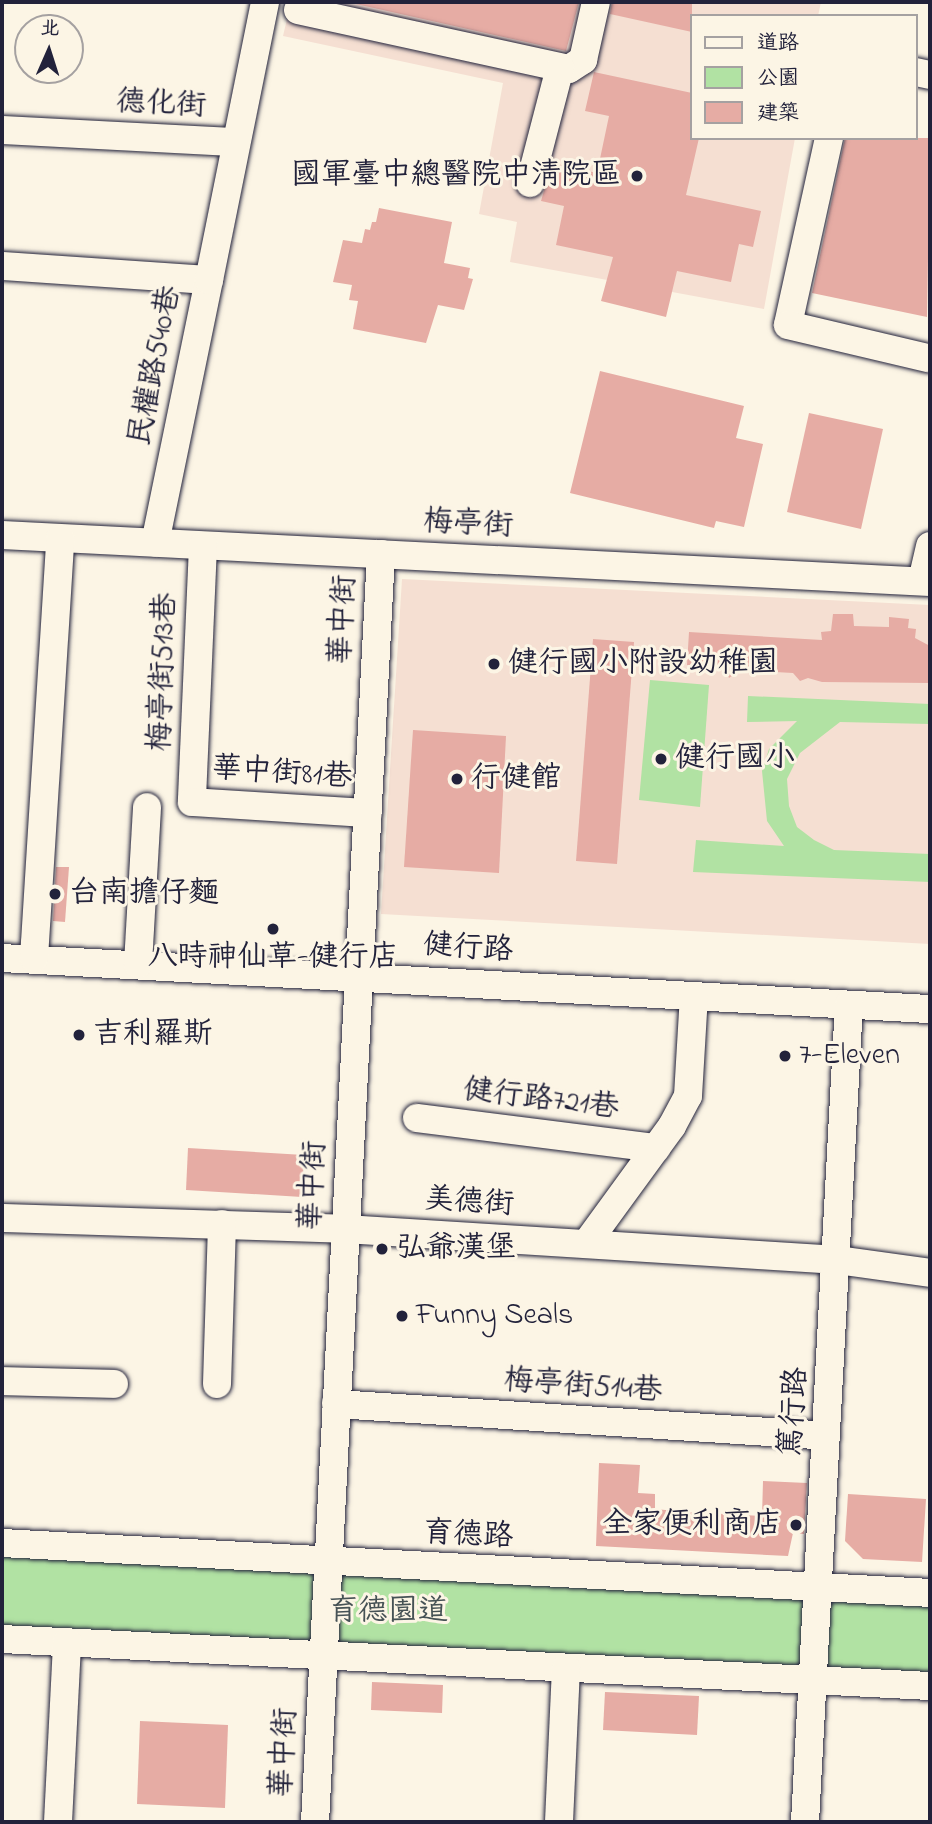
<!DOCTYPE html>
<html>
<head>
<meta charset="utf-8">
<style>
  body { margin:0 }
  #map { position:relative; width:932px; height:1824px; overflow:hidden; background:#fcf5e5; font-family:"Indie Flower","LXGW WenKai TC",sans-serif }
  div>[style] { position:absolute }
  .built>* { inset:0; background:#f5dfd2 }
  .green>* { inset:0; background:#b1e2a3 }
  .building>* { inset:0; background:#e6aca4 }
  .roads { filter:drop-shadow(0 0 2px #22223b) drop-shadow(0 0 2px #22223b) }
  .minor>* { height:28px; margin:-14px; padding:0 14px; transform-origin:14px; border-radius:14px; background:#fcf5e5 }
  .dots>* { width:19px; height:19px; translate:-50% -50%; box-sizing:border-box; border:4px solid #fcf5e5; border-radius:50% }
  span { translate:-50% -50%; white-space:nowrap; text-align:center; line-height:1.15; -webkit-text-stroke:6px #fcf5e5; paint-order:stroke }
  .street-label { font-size:30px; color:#22223b }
  .poi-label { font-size:30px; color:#22223b }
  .right { translate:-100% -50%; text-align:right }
  .left { translate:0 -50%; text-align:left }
  .park-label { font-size:30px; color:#465255 }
  .frame { position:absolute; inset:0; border:4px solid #22223b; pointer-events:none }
  .legend { position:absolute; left:690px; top:14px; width:228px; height:126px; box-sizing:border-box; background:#fcf5e5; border:2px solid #a5a1a1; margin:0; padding:9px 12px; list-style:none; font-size:21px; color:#22223b }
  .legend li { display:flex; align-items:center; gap:14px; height:35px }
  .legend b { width:35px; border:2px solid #a5a1a1 }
  .north { position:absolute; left:14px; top:14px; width:70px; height:70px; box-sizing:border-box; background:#fcf5e5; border:2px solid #a5a1a1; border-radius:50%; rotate:3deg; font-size:19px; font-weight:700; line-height:28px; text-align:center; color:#22223b }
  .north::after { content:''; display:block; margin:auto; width:24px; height:32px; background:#22223b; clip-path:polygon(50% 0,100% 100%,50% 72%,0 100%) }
</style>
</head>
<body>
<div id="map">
  <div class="built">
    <div style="clip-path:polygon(291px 2px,821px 2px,818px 16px,692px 16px,692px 138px,795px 138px,764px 309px,510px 262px,517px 222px,479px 214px,503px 83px,283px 36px)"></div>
    <div style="clip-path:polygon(402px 579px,930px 605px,930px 944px,381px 914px)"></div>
  </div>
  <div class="green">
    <div style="clip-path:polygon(650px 680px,709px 685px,700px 807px,639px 800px)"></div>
    <div style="clip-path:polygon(748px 696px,930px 704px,930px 724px,840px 722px,800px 753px,787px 779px,789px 806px,797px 827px,814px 840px,834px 850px,930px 854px,930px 882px,693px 872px,696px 840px,784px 846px,767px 821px,762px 771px,769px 749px,797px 721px,747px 722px)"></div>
    <div style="clip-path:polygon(2px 1552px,321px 1569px,317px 1648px,2px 1632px)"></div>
    <div style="clip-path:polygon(339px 1570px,807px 1595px,803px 1673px,335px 1649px)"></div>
    <div style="clip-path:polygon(825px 1595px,930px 1601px,930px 1678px,820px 1673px)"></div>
  </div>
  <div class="building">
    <div style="clip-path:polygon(347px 2px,579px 2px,566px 51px)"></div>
    <div style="clip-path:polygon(612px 2px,692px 2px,692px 32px,610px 14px)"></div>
    <div style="clip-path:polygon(594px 72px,692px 93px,692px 138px,699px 138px,686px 195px,761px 211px,753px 247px,739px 244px,731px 282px,677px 271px,666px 317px,601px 301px,613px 257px,556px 245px,564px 206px,541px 201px,552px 163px,597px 173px,609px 116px,585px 111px)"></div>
    <div style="clip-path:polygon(845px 138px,930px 138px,927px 317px,812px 293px)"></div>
    <div style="clip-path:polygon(379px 208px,452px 222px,444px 263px,470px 268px,468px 278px,473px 279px,464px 310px,438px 305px,426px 343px,353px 329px,358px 301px,349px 300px,352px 285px,333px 282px,343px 240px,362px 243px,365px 229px,370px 230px,372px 222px,376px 222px)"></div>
    <div style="clip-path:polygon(600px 371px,744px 406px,736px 438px,763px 444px,744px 527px,716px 521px,714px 528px,570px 493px)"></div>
    <div style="clip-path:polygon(809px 413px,883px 429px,861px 529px,787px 512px)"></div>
    <div style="clip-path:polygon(833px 614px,853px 614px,854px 626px,889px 627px,889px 617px,909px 619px,908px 628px,916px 629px,915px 638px,930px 646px,930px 683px,822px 682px,808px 678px,800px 681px,793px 673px,740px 670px,729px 678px,724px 666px,687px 665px,689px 632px,822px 640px,821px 632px,831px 631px)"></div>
    <div style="clip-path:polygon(593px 639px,634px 642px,617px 864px,576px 861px)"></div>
    <div style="clip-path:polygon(413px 730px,506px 736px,499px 873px,404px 867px)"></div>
    <div style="clip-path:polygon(56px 867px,69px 867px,65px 922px,53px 921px)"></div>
    <div style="clip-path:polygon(188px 1148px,304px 1155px,302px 1197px,186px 1190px)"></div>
    <div style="clip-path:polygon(599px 1463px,640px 1465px,638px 1493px,655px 1494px,655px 1509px,686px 1512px,762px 1516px,763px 1481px,807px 1483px,804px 1534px,793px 1533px,788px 1556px,596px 1546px)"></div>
    <div style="clip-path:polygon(848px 1494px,926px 1499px,922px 1562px,863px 1559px,845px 1541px)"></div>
    <div style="clip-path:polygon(372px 1682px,443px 1685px,442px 1713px,371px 1710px)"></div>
    <div style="clip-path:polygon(605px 1692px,699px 1696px,697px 1735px,603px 1730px)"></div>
    <div style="clip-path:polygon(140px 1721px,228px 1725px,225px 1808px,137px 1804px)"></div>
  </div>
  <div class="roads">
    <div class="minor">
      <div style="left:298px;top:10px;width:277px;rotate:12.3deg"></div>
      <div style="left:569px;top:69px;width:17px;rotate:-33deg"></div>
      <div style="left:583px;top:60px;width:59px;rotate:-77.4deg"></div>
      <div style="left:916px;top:72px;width:14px;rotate:12deg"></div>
      <div style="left:2px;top:130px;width:231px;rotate:3deg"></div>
      <div style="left:829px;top:138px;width:191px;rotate:102.4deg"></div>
      <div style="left:788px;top:325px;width:144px;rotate:13.3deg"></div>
      <div style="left:530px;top:183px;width:119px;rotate:-75.4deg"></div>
      <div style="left:2px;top:266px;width:207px;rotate:3.9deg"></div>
      <div style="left:209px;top:280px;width:268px;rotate:101.6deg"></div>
      <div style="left:209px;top:280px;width:284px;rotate:-78.6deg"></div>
      <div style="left:2px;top:535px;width:929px;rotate:2.9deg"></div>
      <div style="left:203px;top:546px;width:256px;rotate:92.5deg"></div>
      <div style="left:192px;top:802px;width:176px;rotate:3.6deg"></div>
      <div style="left:922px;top:581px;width:36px;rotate:-77deg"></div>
      <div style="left:2px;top:958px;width:929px;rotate:3.15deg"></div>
      <div style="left:34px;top:958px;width:420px;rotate:-86.4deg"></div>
      <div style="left:138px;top:964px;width:157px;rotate:-86.7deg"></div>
      <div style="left:417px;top:1118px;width:241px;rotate:7.2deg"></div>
      <div style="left:2px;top:1218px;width:343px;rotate:1.8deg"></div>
      <div style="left:345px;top:1229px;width:494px;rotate:3.6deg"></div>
      <div style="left:838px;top:1260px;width:93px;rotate:8deg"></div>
      <div style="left:586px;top:1244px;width:146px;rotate:-53.9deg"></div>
      <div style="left:672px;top:1126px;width:34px;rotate:-62deg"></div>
      <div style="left:688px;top:1096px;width:100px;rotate:-86.6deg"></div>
      <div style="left:2px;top:1381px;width:112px;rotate:1.5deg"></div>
      <div style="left:217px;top:1384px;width:160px;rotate:-88.2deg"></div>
      <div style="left:336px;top:1404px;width:491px;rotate:3.7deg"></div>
      <div style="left:2px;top:1543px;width:929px;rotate:3.08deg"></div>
      <div style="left:2px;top:1639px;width:929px;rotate:2.9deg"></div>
      <div style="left:58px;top:1822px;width:180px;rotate:-87.1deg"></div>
      <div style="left:315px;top:1822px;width:1270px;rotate:-87.02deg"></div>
      <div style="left:559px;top:1822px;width:154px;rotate:-87.4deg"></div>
      <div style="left:805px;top:1822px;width:818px;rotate:-86.92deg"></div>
    </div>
  </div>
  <div class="dots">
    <div style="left:637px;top:176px;background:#22223b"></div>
    <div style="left:494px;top:664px;background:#22223b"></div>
    <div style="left:661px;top:759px;background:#22223b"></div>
    <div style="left:457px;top:779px;background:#22223b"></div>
    <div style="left:55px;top:894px;background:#22223b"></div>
    <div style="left:273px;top:929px;background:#22223b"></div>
    <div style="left:79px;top:1035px;background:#22223b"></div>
    <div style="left:785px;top:1056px;background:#22223b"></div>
    <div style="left:382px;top:1249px;background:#22223b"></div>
    <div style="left:402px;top:1316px;background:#22223b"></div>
    <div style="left:796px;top:1525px;background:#22223b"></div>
  </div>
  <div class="street-label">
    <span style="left:161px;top:105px;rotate:3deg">德化街</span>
    <span style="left:156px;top:366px;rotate:-79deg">民權路540巷</span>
    <span style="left:468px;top:525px;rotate:3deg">梅亭街</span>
    <span style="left:344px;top:620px;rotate:-87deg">華中街</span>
    <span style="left:164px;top:672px;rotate:-88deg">梅亭街513巷</span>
    <span style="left:282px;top:774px;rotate:4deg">華中街81巷</span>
    <span style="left:468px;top:949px;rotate:4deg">健行路</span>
    <span style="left:541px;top:1100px;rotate:7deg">健行路721巷</span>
    <span style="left:314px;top:1186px;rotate:-87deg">華中街</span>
    <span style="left:469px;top:1203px;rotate:4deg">美德街</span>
    <span style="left:583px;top:1387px;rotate:4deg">梅亭街514巷</span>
    <span style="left:795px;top:1412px;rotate:-86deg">篤行路</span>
    <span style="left:468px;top:1536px;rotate:3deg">育德路</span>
    <span style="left:285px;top:1753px;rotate:-87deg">華中街</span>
  </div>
  <div class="poi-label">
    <span class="right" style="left:621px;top:176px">國軍臺中總醫院中清院區</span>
    <span class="left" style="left:508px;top:664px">健行國小附設幼稚園</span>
    <span class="left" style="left:675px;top:759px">健行國小</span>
    <span class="left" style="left:471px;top:779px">行健館</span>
    <span class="left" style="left:69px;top:894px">台南擔仔麵</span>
    <span style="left:273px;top:958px">八時神仙草-健行店</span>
    <span class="left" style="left:93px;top:1035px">吉利羅斯</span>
    <span class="left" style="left:799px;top:1056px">7-Eleven</span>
    <span class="left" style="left:396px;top:1249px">弘爺漢堡</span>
    <span class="left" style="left:416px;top:1316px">Funny Seals</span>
    <span class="right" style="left:782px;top:1525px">全家便利商店</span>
  </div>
  <div class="park-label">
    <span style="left:388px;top:1612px">育德園道</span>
  </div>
  <div class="frame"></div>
  <ul class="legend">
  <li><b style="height:9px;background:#fcf5e5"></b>道路</li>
  <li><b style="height:19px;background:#b1e2a3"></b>公園</li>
  <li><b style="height:19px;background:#e6aca4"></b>建築</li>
  </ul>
  <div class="north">北</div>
</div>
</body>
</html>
